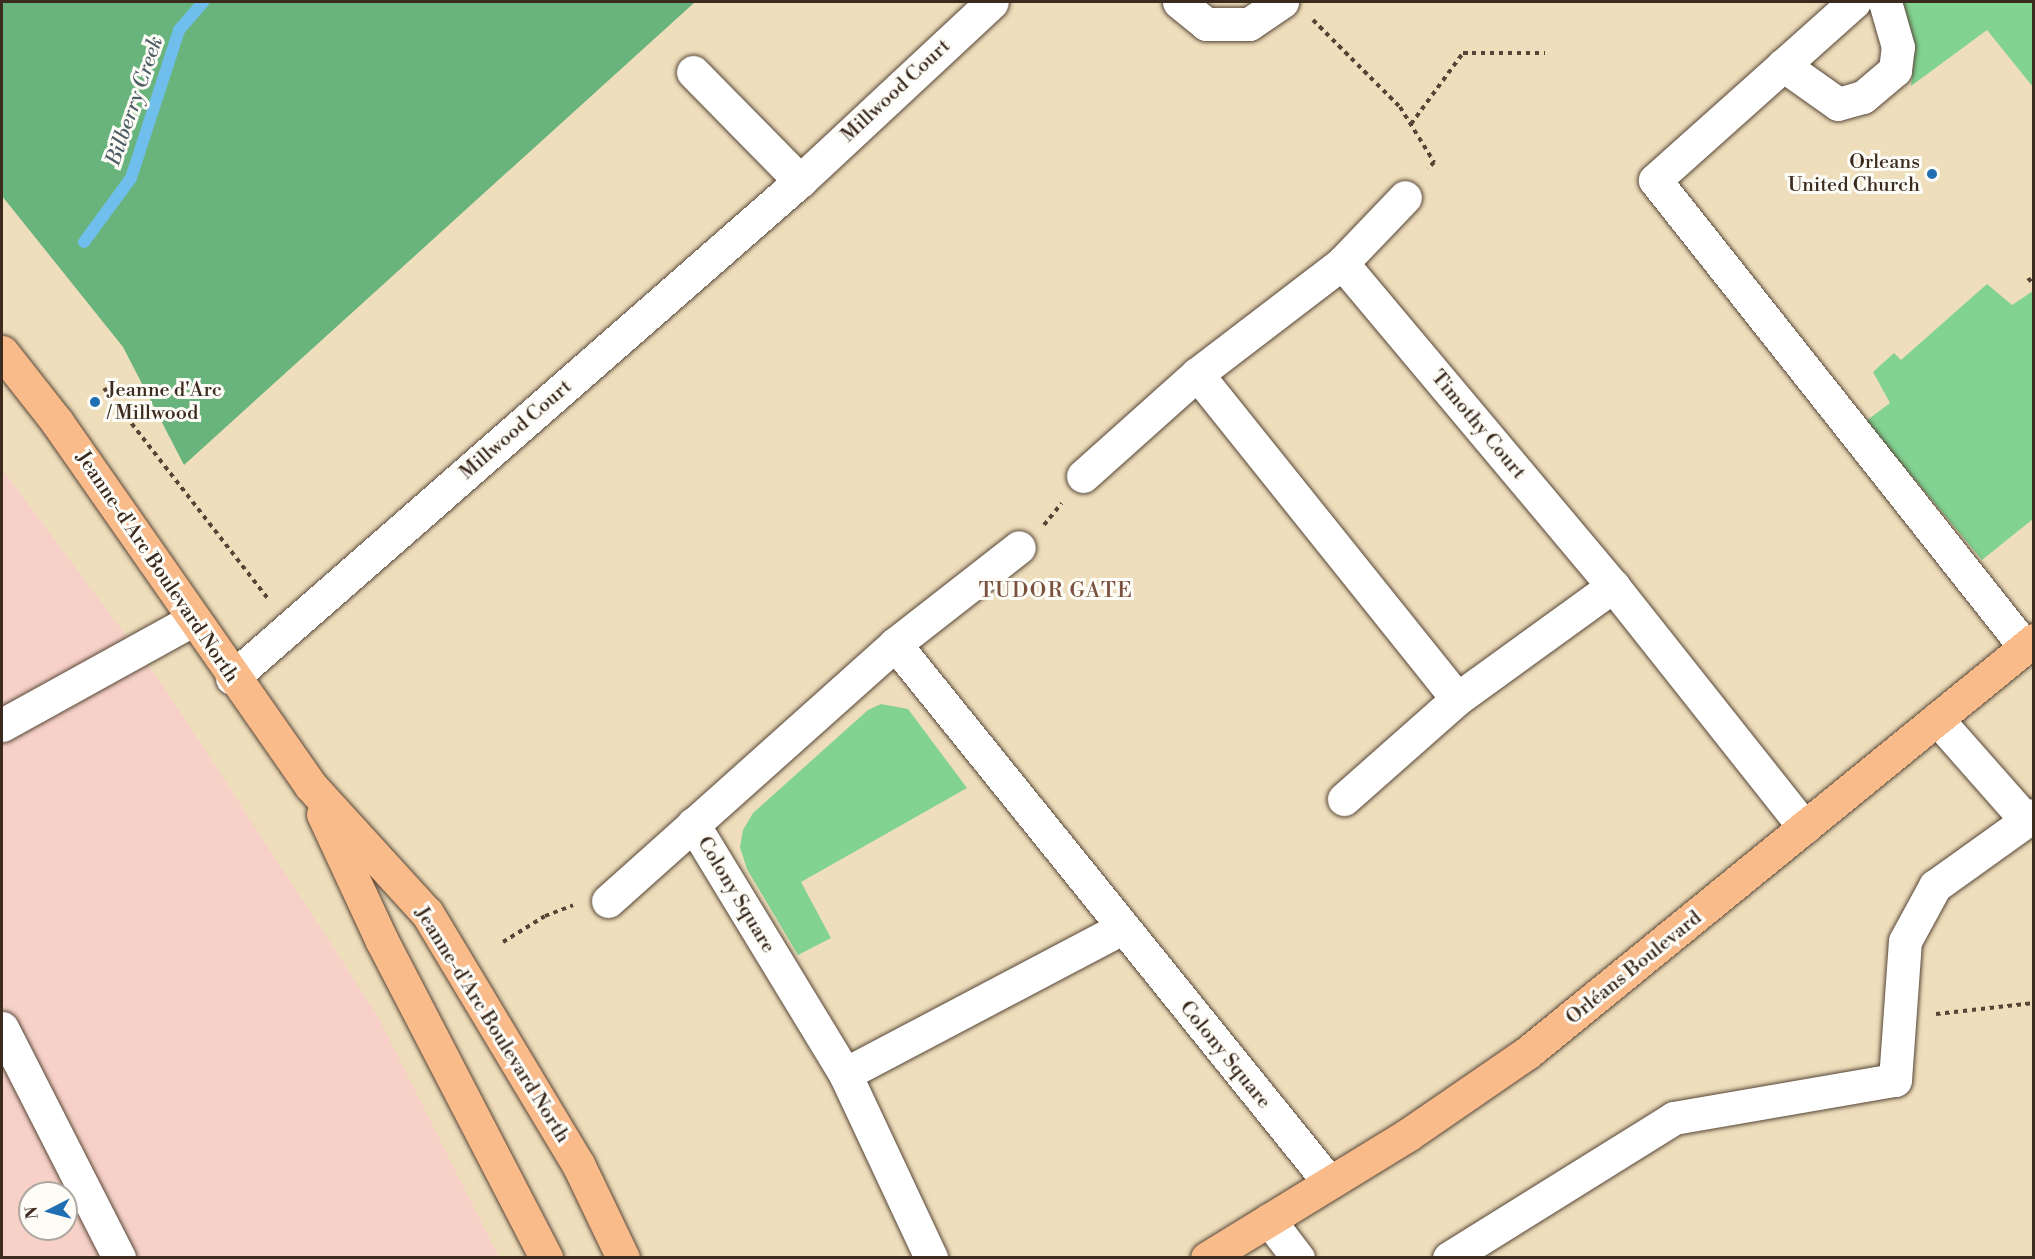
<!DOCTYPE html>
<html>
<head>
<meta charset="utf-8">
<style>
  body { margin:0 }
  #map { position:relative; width:2035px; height:1259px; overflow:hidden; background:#eedebc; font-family:"Libre Bodoni",serif }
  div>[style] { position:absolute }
  .built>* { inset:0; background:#f7d1c8 }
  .green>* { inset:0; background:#82d292 }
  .forest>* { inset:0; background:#69b47c }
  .stream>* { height:12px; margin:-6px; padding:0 6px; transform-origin:6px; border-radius:6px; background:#70beeb }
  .path>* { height:4px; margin-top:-2px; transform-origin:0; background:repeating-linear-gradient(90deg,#564536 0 4.5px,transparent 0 9px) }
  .roads { filter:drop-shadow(0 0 2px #564536) drop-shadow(0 0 2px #564536) }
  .minor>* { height:33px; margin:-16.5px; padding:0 16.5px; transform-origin:16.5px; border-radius:16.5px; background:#fff }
  .major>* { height:33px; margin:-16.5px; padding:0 16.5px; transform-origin:16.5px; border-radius:16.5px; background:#fabb8b }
  .dots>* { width:16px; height:16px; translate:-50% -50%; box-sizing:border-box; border:3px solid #fdfcf7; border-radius:50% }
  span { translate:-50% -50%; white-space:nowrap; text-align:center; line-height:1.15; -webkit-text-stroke:6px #fdfcf7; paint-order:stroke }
  .street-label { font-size:20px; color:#3b2a1e }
  .poi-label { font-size:20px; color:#3b2a1e }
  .right { translate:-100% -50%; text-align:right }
  .left { translate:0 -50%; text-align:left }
  .water-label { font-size:21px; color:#4e5e66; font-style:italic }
  .neighbourhood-label { font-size:21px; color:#7a513f; letter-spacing:1.5px }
  .frame { position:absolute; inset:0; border:3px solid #3b2a1e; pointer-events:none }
  .north { position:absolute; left:18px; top:1181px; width:60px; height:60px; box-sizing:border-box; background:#fdfcf7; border:2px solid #afa8a0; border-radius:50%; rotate:264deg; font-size:16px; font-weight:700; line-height:24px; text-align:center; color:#3b2a1e }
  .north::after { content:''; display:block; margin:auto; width:21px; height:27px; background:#1f6fb2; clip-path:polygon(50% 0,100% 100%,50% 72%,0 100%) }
</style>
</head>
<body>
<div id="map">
  <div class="built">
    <div style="clip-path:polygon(evenodd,2px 469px,160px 681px,376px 1013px,499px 1257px,2px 1257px,2px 469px,30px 1193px,66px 1193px,66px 1229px,30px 1229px,30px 1193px)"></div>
  </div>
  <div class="green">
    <div style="clip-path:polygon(1903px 2px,2033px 2px,2033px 87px,1987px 30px,1911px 86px,1915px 47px,1901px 9px)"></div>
    <div style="clip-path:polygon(1987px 284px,2012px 305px,2033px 291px,2033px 519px,1982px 560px,1866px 421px,1890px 403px,1873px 372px,1894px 353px,1901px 360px)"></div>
    <div style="clip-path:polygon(881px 704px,908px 709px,967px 788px,801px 882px,831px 938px,798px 955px,747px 869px,740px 847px,743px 830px,753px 813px,868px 710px)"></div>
  </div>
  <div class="forest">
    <div style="clip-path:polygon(2px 2px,695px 2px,184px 465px,123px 347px,2px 196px)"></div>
  </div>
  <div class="stream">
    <div style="left:84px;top:242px;width:79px;rotate:-53.7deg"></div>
    <div style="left:131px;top:178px;width:156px;rotate:-72deg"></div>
    <div style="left:179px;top:30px;width:37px;rotate:-49deg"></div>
  </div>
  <div class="path">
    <div style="left:1313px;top:20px;width:123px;rotate:45deg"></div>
    <div style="left:1400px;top:107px;width:65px;rotate:58.3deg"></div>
    <div style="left:1434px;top:162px;width:9px;rotate:131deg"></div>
    <div style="left:1411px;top:124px;width:88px;rotate:-53.8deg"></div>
    <div style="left:1463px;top:53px;width:82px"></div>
    <div style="left:2028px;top:278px;width:9px;rotate:49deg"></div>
    <div style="left:104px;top:388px;width:267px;rotate:52.1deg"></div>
    <div style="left:2px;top:459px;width:1px"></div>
    <div style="left:1044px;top:525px;width:28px;rotate:-51deg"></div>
    <div style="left:503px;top:942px;width:49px;rotate:-31.8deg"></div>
    <div style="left:545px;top:916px;width:30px;rotate:-21deg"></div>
    <div style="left:1936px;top:1014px;width:99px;rotate:-6.4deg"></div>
  </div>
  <div class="roads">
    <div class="minor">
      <div style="left:1179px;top:2px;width:35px;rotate:39deg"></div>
      <div style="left:1206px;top:24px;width:43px"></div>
      <div style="left:1249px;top:24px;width:40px;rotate:-34deg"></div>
      <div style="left:1854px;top:2px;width:267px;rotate:138.2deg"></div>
      <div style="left:1655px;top:180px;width:596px;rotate:51.61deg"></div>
      <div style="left:1783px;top:65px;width:67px;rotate:35.3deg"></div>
      <div style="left:1838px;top:104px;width:26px;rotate:-16deg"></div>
      <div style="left:1863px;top:97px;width:42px;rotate:-40.2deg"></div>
      <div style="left:1895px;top:70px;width:23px;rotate:-83deg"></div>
      <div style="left:1898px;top:47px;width:47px;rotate:-106.1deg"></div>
      <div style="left:693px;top:72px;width:153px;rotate:45.5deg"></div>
      <div style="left:1342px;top:263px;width:422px;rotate:50deg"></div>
      <div style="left:1613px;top:586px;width:308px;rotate:51.6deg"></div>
      <div style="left:1197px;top:374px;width:416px;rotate:51.3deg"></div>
      <div style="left:1457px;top:699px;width:151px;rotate:138.5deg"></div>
      <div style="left:1083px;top:476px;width:153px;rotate:-41.8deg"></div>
      <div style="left:1197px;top:374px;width:183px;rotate:-37.4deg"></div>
      <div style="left:1342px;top:263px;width:91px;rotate:-46.3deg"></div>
      <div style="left:895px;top:644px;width:691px;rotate:51.11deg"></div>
      <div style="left:232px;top:678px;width:755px;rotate:-41.19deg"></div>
      <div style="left:800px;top:181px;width:262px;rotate:-43deg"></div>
      <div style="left:1457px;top:699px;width:193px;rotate:-35.9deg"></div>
      <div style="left:1937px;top:719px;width:135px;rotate:48.6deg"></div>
      <div style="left:2px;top:725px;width:217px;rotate:-28.9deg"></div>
      <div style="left:693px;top:824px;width:293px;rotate:58.7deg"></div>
      <div style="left:845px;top:1074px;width:313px;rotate:-27.8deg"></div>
      <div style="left:608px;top:901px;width:385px;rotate:-41.8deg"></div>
      <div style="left:895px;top:644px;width:157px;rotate:-38deg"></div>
      <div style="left:2px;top:1028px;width:258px;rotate:63deg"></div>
      <div style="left:845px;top:1074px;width:203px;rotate:64.9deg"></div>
      <div style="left:1269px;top:1220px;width:48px;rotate:52.7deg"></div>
      <div style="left:1449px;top:1258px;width:265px;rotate:-31.9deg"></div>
      <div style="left:1674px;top:1118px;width:224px;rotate:-9.8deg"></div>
      <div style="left:1895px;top:1080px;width:139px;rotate:-85.9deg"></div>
      <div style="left:1905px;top:941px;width:63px;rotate:-61.4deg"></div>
      <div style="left:1935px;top:886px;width:122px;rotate:-35.6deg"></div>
    </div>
    <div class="major">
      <div style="left:2px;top:352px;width:89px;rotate:51.8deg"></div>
      <div style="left:57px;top:422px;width:442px;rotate:55.1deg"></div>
      <div style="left:310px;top:785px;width:173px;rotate:47.6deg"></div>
      <div style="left:427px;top:913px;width:293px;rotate:59deg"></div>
      <div style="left:578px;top:1164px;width:104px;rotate:64.4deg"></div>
      <div style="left:323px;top:814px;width:140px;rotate:65.1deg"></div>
      <div style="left:382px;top:941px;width:357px;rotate:62.6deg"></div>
      <div style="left:1207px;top:1258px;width:237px;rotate:-31.5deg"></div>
      <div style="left:1409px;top:1134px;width:143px;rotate:-34.5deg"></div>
      <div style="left:1527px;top:1053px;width:654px;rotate:-39.17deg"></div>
    </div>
  </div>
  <div class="dots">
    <div style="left:1932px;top:174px;background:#1f6fb2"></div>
    <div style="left:95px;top:402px;background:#1f6fb2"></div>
  </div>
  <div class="street-label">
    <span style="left:896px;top:91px;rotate:-43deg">Millwood Court</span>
    <span style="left:1478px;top:425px;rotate:50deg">Timothy Court</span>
    <span style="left:516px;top:430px;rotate:-41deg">Millwood Court</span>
    <span style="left:157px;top:567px;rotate:56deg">Jeanne-d'Arc Boulevard North</span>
    <span style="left:736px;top:895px;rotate:59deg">Colony Square</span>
    <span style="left:1634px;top:968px;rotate:-39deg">Orléans Boulevard</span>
    <span style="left:492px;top:1025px;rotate:58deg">Jeanne-d'Arc Boulevard North</span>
    <span style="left:1225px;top:1055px;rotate:51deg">Colony Square</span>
  </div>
  <div class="poi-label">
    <span class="right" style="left:1920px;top:174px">Orleans<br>United Church</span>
    <span class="left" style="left:107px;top:402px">Jeanne d'Arc<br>/ Millwood</span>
  </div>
  <div class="water-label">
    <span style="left:135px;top:101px;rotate:-71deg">Bilberry Creek</span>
  </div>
  <div class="neighbourhood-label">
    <span style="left:1056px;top:591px">TUDOR GATE</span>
  </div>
  <div class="frame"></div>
  <div class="north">N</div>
</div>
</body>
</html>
